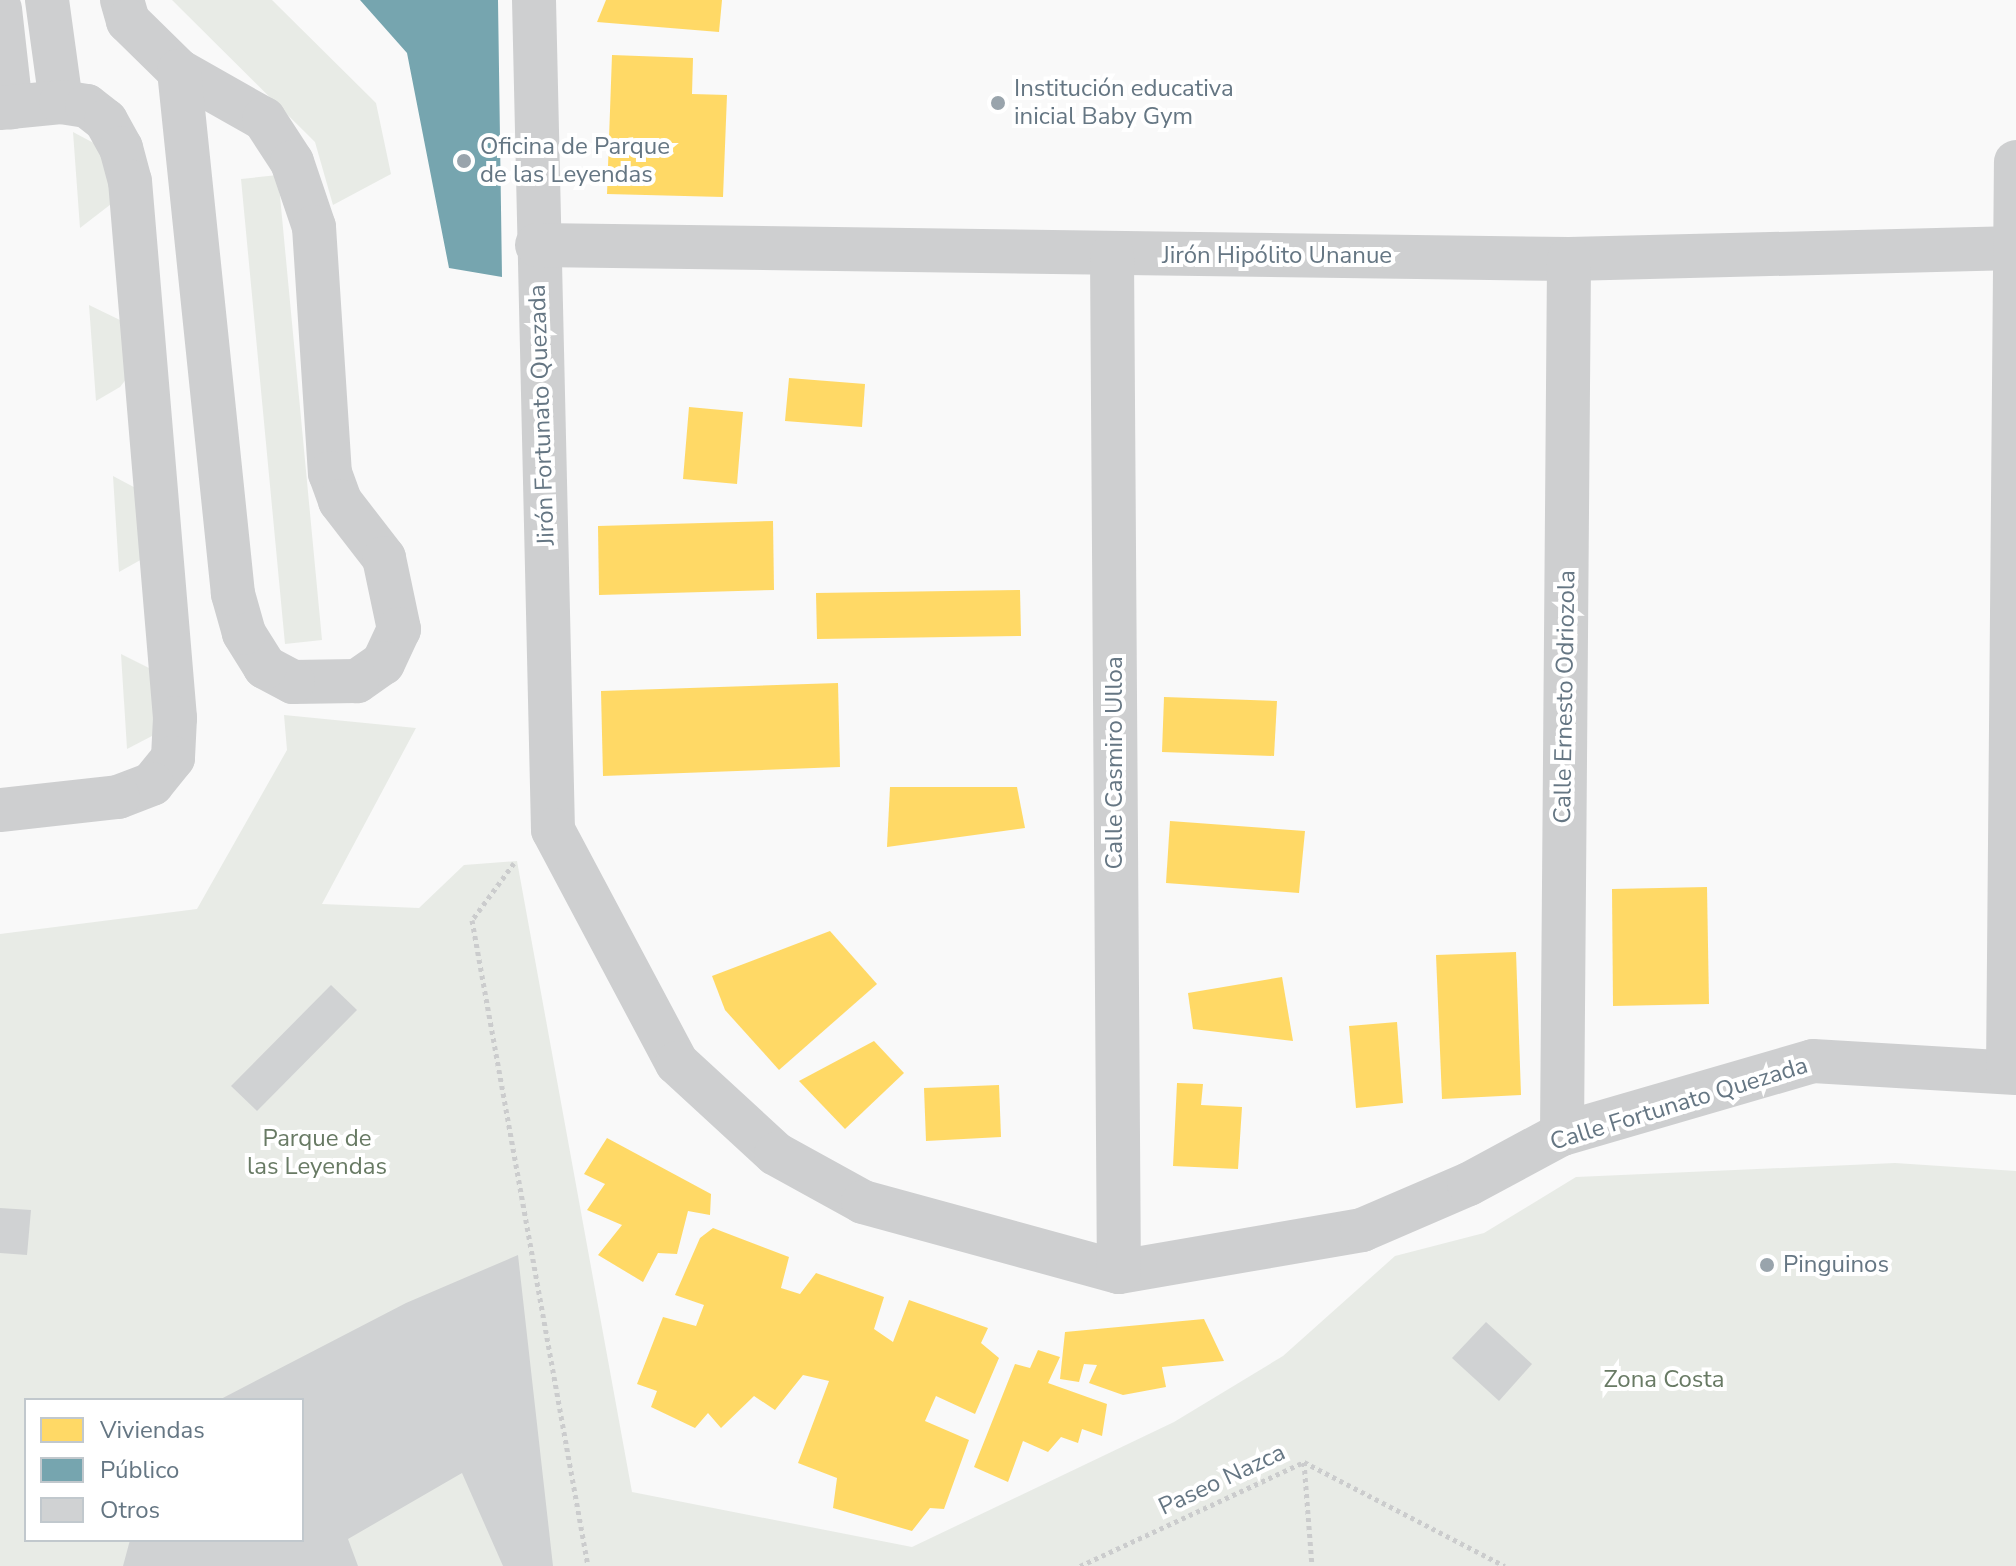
<!DOCTYPE html>
<html>
<head>
<meta charset="utf-8">
<style>
  body { margin:0 }
  #map { position:relative; width:2016px; height:1566px; overflow:hidden; background:#f9f9f9; font-family:"Nunito Sans",sans-serif }
  div>[style] { position:absolute }
  .green>* { inset:0; background:#e8ebe6 }
  .homes>* { inset:0; background:#ffd966 }
  .public>* { inset:0; background:#76a5af }
  .building>* { inset:0; background:#d0d2d3 }
  .path>* { height:5px; margin-top:-2.5px; transform-origin:0; background:repeating-linear-gradient(90deg,#cbcccd 0 4px,transparent 0 8px) }
  .minor>* { height:44px; margin:-22px; padding:0 22px; transform-origin:22px; border-radius:22px; background:#cecfd0 }
  .dots>* { width:22px; height:22px; translate:-50% -50%; box-sizing:border-box; border:4px solid #fff; border-radius:50% }
  span { translate:-50% -50%; white-space:nowrap; text-align:center; line-height:1.15; -webkit-text-stroke:8px #fff; paint-order:stroke }
  .poi-label { font-size:24px; color:#657683 }
  .left { translate:0 -50%; text-align:left }
  .street-label { font-size:24px; color:#657683 }
  .park-label { font-size:24px; color:#687a64 }
  .legend { position:absolute; left:24px; top:1398px; width:280px; height:144px; box-sizing:border-box; background:#fff; border:2px solid #c1c8cd; margin:0; padding:10px 14px; list-style:none; font-size:24px; color:#657683 }
  .legend li { display:flex; align-items:center; gap:16px; height:40px }
  .legend b { width:40px; border:2px solid #c1c8cd }
</style>
</head>
<body>
<div id="map">
  <div class="green">
    <div style="clip-path:polygon(172px 0,272px 0,376px 103px,391px 174px,333px 205px,315px 142px)"></div>
    <div style="clip-path:polygon(73px 132px,105px 149px,115px 201px,80px 228px)"></div>
    <div style="clip-path:polygon(278px 175px,322px 640px,285px 644px,241px 179px)"></div>
    <div style="clip-path:polygon(89px 305px,122px 321px,131px 373px,120px 387px,96px 401px)"></div>
    <div style="clip-path:polygon(113px 476px,145px 493px,144px 558px,119px 572px)"></div>
    <div style="clip-path:polygon(121px 654px,153px 670px,162px 722px,152px 736px,127px 749px)"></div>
    <div style="clip-path:polygon(evenodd,284px 715px,416px 728px,322px 904px,419px 908px,464px 865px,517px 861px,632px 1492px,912px 1547px,1174px 1422px,1283px 1356px,1395px 1256px,1484px 1233px,1576px 1177px,1895px 1163px,2016px 1171px,2016px 1566px,0 1566px,0 934px,197px 909px,287px 750px,284px 715px,26px 1400px,302px 1400px,302px 1540px,26px 1540px,26px 1400px)"></div>
  </div>
  <div class="homes">
    <div style="clip-path:polygon(606px 0,722px 0,719px 32px,597px 22px)"></div>
    <div style="clip-path:polygon(612px 55px,693px 58px,692px 94px,727px 95px,723px 197px,607px 194px)"></div>
    <div style="clip-path:polygon(789px 378px,865px 384px,862px 427px,785px 421px)"></div>
    <div style="clip-path:polygon(689px 407px,743px 412px,737px 484px,683px 479px)"></div>
    <div style="clip-path:polygon(773px 521px,774px 590px,599px 595px,598px 526px)"></div>
    <div style="clip-path:polygon(1020px 590px,1021px 636px,817px 639px,816px 593px)"></div>
    <div style="clip-path:polygon(838px 683px,840px 767px,603px 776px,601px 691px)"></div>
    <div style="clip-path:polygon(1164px 697px,1277px 701px,1274px 756px,1162px 752px)"></div>
    <div style="clip-path:polygon(890px 787px,1017px 787px,1025px 828px,887px 847px)"></div>
    <div style="clip-path:polygon(1170px 821px,1305px 831px,1299px 893px,1166px 883px)"></div>
    <div style="clip-path:polygon(1707px 887px,1709px 1004px,1613px 1006px,1612px 889px)"></div>
    <div style="clip-path:polygon(830px 931px,877px 984px,779px 1070px,725px 1010px,712px 976px)"></div>
    <div style="clip-path:polygon(1516px 952px,1521px 1095px,1442px 1099px,1436px 955px)"></div>
    <div style="clip-path:polygon(1282px 977px,1293px 1041px,1193px 1029px,1188px 993px)"></div>
    <div style="clip-path:polygon(1397px 1022px,1403px 1103px,1356px 1108px,1349px 1026px)"></div>
    <div style="clip-path:polygon(874px 1041px,904px 1073px,845px 1129px,799px 1081px)"></div>
    <div style="clip-path:polygon(1177px 1083px,1203px 1084px,1201px 1105px,1242px 1107px,1238px 1169px,1173px 1166px)"></div>
    <div style="clip-path:polygon(999px 1085px,1001px 1137px,926px 1141px,924px 1088px)"></div>
    <div style="clip-path:polygon(607px 1138px,711px 1194px,710px 1215px,688px 1211px,677px 1254px,658px 1253px,643px 1282px,598px 1255px,622px 1225px,587px 1210px,605px 1184px,584px 1174px)"></div>
    <div style="clip-path:polygon(713px 1228px,789px 1257px,781px 1288px,800px 1294px,816px 1273px,884px 1297px,874px 1329px,893px 1342px,909px 1300px,988px 1328px,981px 1343px,999px 1358px,975px 1414px,936px 1396px,925px 1421px,969px 1440px,944px 1509px,930px 1508px,912px 1531px,833px 1508px,837px 1478px,798px 1463px,829px 1381px,803px 1375px,775px 1410px,754px 1396px,721px 1428px,708px 1413px,695px 1428px,651px 1407px,657px 1391px,637px 1384px,663px 1317px,696px 1326px,704px 1305px,675px 1295px,700px 1238px)"></div>
    <div style="clip-path:polygon(1204px 1319px,1224px 1361px,1162px 1367px,1166px 1387px,1123px 1395px,1089px 1383px,1097px 1365px,1084px 1364px,1079px 1382px,1060px 1379px,1065px 1332px)"></div>
    <div style="clip-path:polygon(1038px 1350px,1060px 1357px,1048px 1383px,1107px 1404px,1102px 1436px,1082px 1429px,1078px 1443px,1061px 1437px,1048px 1452px,1023px 1441px,1008px 1482px,974px 1467px,1015px 1364px,1030px 1368px)"></div>
  </div>
  <div class="public">
    <div style="clip-path:polygon(360px 0,498px 0,502px 277px,449px 268px,407px 53px)"></div>
  </div>
  <div class="building">
    <div style="clip-path:polygon(331px 985px,357px 1010px,257px 1111px,231px 1086px)"></div>
    <div style="clip-path:polygon(0 1208px,31px 1210px,27px 1255px,0 1253px)"></div>
    <div style="clip-path:polygon(518px 1255px,553px 1566px,503px 1566px,462px 1473px,348px 1539px,358px 1566px,123px 1566px,130px 1540px,302px 1540px,302px 1400px,219px 1400px,406px 1303px)"></div>
    <div style="clip-path:polygon(1486px 1322px,1532px 1364px,1499px 1401px,1452px 1358px)"></div>
  </div>
  <div class="path">
    <div style="left:514px;top:863px;width:71px;rotate:126.4deg"></div>
    <div style="left:472px;top:920px;width:656px;rotate:79.82deg"></div>
    <div style="left:1304px;top:1462px;width:104px;rotate:85.6deg"></div>
    <div style="left:1080px;top:1566px;width:247px;rotate:-24.9deg"></div>
    <div style="left:1304px;top:1462px;width:226px;rotate:27.4deg"></div>
  </div>
  <div class="minor">
    <div style="left:47px;top:0;width:103px;rotate:82.2deg"></div>
    <div style="left:122px;top:0;width:22px;rotate:74deg"></div>
    <div style="left:128px;top:21px;width:71px;rotate:44.4deg"></div>
    <div style="left:179px;top:71px;width:98px;rotate:29.5deg"></div>
    <div style="left:264px;top:119px;width:51px;rotate:56.9deg"></div>
    <div style="left:292px;top:162px;width:69px;rotate:71.3deg"></div>
    <div style="left:314px;top:227px;width:247px;rotate:86.3deg"></div>
    <div style="left:330px;top:473px;width:30px;rotate:70deg"></div>
    <div style="left:340px;top:501px;width:72px;rotate:52.3deg"></div>
    <div style="left:384px;top:558px;width:73px;rotate:78.1deg"></div>
    <div style="left:399px;top:629px;width:38px;rotate:115deg"></div>
    <div style="left:383px;top:663px;width:32px;rotate:145deg"></div>
    <div style="left:357px;top:681px;width:64px;rotate:179.1deg"></div>
    <div style="left:293px;top:682px;width:32px;rotate:-152deg"></div>
    <div style="left:265px;top:667px;width:40px;rotate:-122deg"></div>
    <div style="left:244px;top:633px;width:41px;rotate:-105.8deg"></div>
    <div style="left:233px;top:594px;width:526px;rotate:-95.89deg"></div>
    <div style="left:534px;top:0;width:830px;rotate:88.69deg"></div>
    <div style="left:553px;top:830px;width:264px;rotate:62deg"></div>
    <div style="left:677px;top:1063px;width:134px;rotate:42.6deg"></div>
    <div style="left:776px;top:1154px;width:99px;rotate:28.9deg"></div>
    <div style="left:863px;top:1202px;width:265px;rotate:15.3deg"></div>
    <div style="left:1119px;top:1272px;width:247px;rotate:-9.8deg"></div>
    <div style="left:1362px;top:1230px;width:116px;rotate:-23.3deg"></div>
    <div style="left:1469px;top:1184px;width:106px;rotate:-28.3deg"></div>
    <div style="left:1562px;top:1134px;width:261px;rotate:-16.2deg"></div>
    <div style="left:1813px;top:1061px;width:203px;rotate:3.4deg"></div>
    <div style="left:0;top:9px;width:99px;rotate:83.6deg"></div>
    <div style="left:0;top:108px;width:61px;rotate:-5.6deg"></div>
    <div style="left:61px;top:102px;width:26px;rotate:9deg"></div>
    <div style="left:87px;top:106px;width:24px;rotate:38deg"></div>
    <div style="left:106px;top:121px;width:31px;rotate:61deg"></div>
    <div style="left:121px;top:148px;width:34px;rotate:75deg"></div>
    <div style="left:130px;top:181px;width:539px;rotate:85.21deg"></div>
    <div style="left:175px;top:718px;width:40px;rotate:92.9deg"></div>
    <div style="left:173px;top:758px;width:33px;rotate:129deg"></div>
    <div style="left:152px;top:784px;width:36px;rotate:159deg"></div>
    <div style="left:118px;top:797px;width:119px;rotate:173.7deg"></div>
    <div style="left:537px;top:245px;width:1032px;rotate:0.78deg"></div>
    <div style="left:1569px;top:259px;width:447px;rotate:-1.4deg"></div>
    <div style="left:1112px;top:255px;width:1017px;rotate:89.61deg"></div>
    <div style="left:2008px;top:1072px;width:910px;rotate:-89.5deg"></div>
    <div style="left:1562px;top:1134px;width:875px;rotate:-89.54deg"></div>
  </div>
  <div class="dots">
    <div style="left:998px;top:103px;background:#99a4ac"></div>
    <div style="left:464px;top:161px;background:#99a4ac"></div>
    <div style="left:1767px;top:1265px;background:#99a4ac"></div>
  </div>
  <div class="poi-label">
    <span class="left" style="left:1014px;top:103px">Institución educativa<br>inicial Baby Gym</span>
    <span class="left" style="left:480px;top:161px">Oficina de Parque<br>de las Leyendas</span>
    <span class="left" style="left:1783px;top:1265px">Pinguinos</span>
  </div>
  <div class="street-label">
    <span style="left:1277px;top:256px">Jirón Hipólito Unanue</span>
    <span style="left:542px;top:415px;rotate:-92deg">Jirón Fortunato Quezada</span>
    <span style="left:1565px;top:697px;rotate:-89deg">Calle Ernesto Odriozola</span>
    <span style="left:1115px;top:763px;rotate:-90deg">Calle Casmiro Ulloa</span>
    <span style="left:1679px;top:1104px;rotate:-17deg">Calle Fortunato Quezada</span>
    <span style="left:1222px;top:1480px;rotate:-25deg">Paseo Nazca</span>
  </div>
  <div class="park-label">
    <span style="left:317px;top:1153px">Parque de<br>las Leyendas</span>
    <span style="left:1664px;top:1380px">Zona Costa</span>
  </div>
  <ul class="legend">
  <li><b style="height:22px;background:#ffd966"></b>Viviendas</li>
  <li><b style="height:22px;background:#76a5af"></b>Público</li>
  <li><b style="height:22px;background:#d0d2d3"></b>Otros</li>
  </ul>
</div>
</body>
</html>
